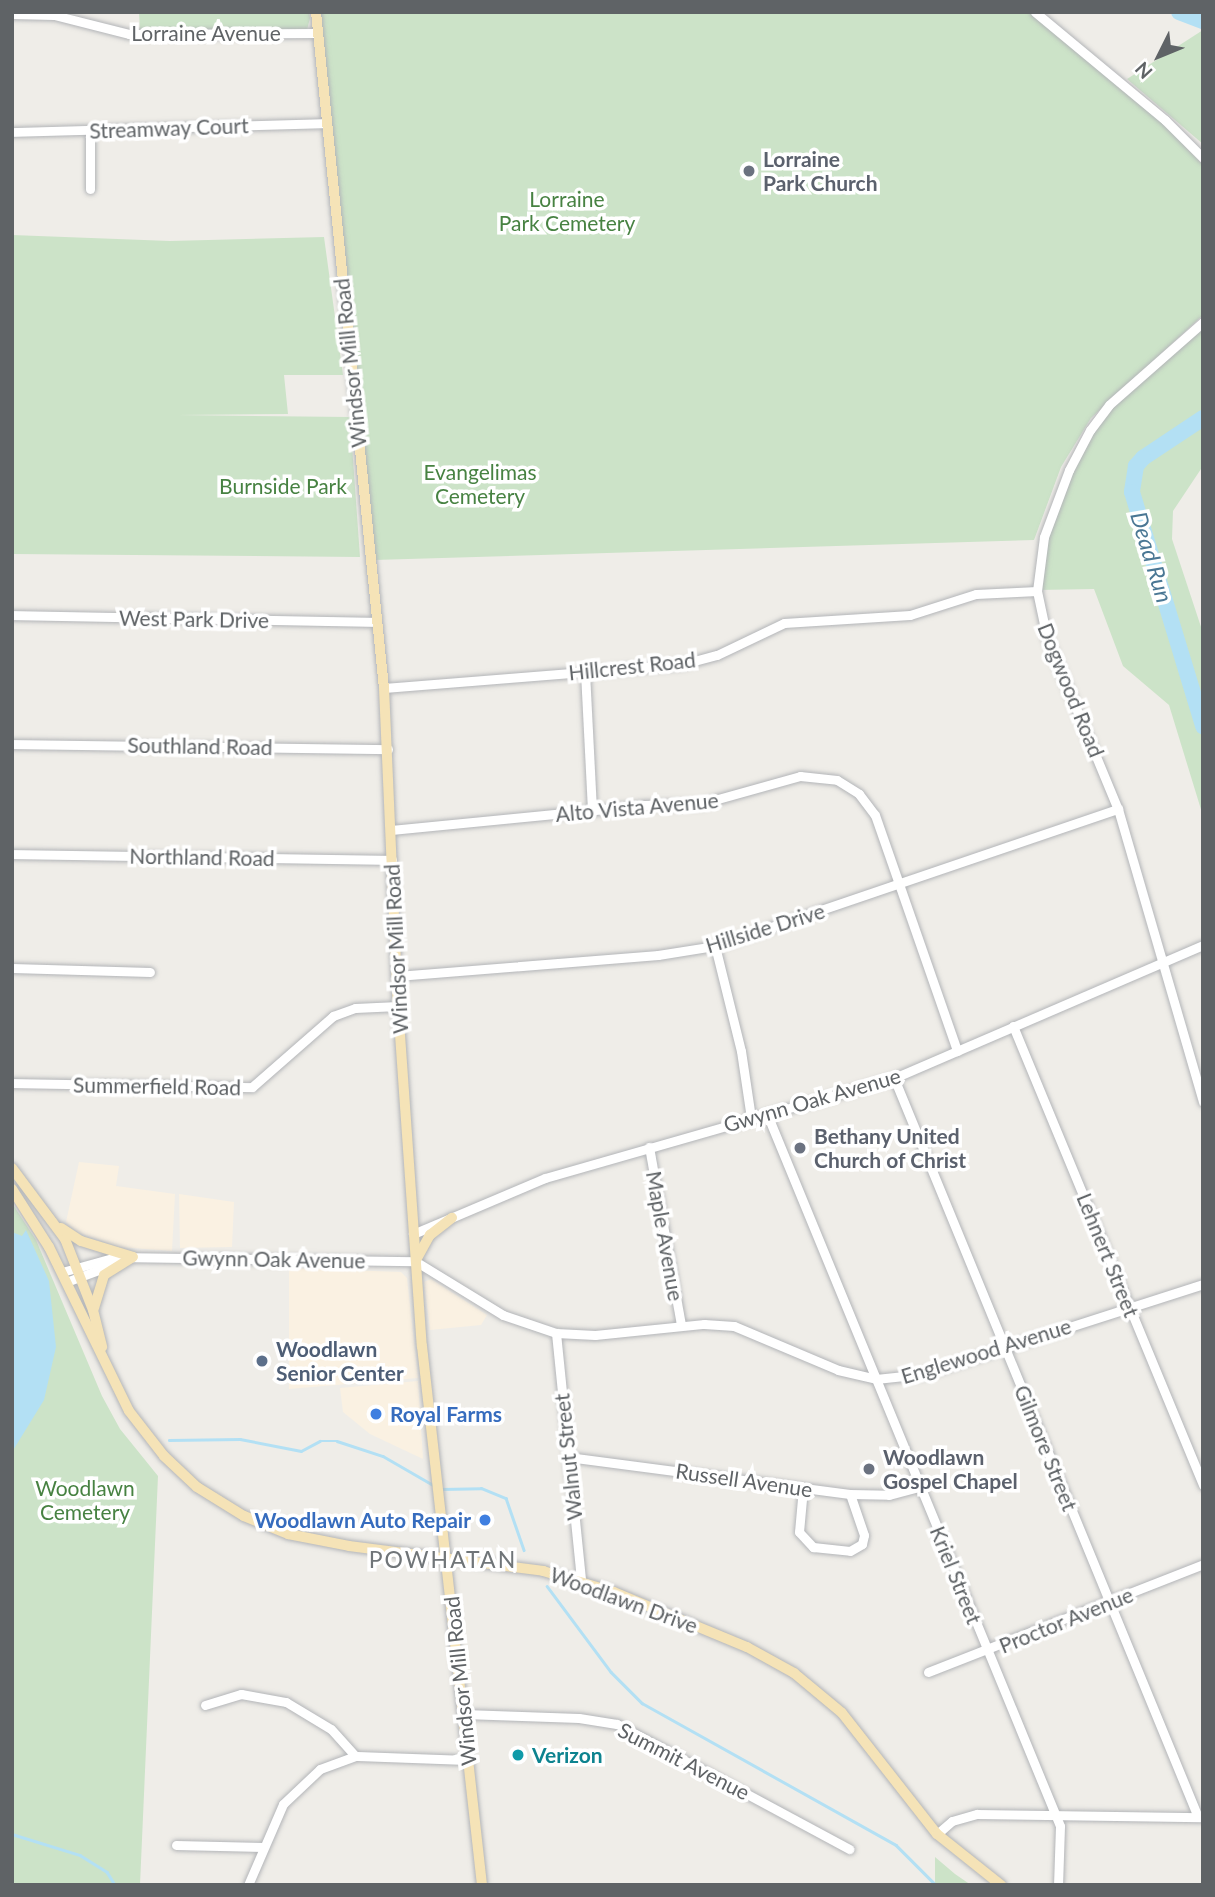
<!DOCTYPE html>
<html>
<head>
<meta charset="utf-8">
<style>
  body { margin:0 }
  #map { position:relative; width:1215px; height:1897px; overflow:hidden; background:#efede8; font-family:Lato,sans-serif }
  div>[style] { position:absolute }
  .commercial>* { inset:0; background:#faf1e2 }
  .green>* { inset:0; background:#cce3c8 }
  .water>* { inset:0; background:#b3e0f4 }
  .stream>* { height:2.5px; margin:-1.25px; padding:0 1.25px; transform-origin:1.25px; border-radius:1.25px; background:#b3e0f4 }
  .river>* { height:16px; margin:-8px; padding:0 8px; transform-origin:8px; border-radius:8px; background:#b3e0f4 }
  .roads { filter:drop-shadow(0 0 2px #b3b5b8) drop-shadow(0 0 2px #b3b5b8) }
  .minor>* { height:9px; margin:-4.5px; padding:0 4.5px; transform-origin:4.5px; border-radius:4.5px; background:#fff }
  .major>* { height:10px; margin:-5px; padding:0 5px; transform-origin:5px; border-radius:5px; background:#f5e3b7 }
  .dots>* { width:19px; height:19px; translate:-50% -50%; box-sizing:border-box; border:4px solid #fff; border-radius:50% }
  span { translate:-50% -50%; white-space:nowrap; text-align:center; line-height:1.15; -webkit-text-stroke:7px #fff; paint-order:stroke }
  .street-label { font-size:21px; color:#5f6366 }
  .worship-label { font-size:21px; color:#5b616d; font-weight:700 }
  .left { translate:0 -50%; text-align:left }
  .park-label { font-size:21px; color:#478242 }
  .service-label { font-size:21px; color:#4e5e75; font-weight:700 }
  .shop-label { font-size:21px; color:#366cbe; font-weight:700 }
  .right { translate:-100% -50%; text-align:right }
  .culture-label { font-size:21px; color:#0d838f; font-weight:700 }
  .water-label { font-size:23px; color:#4a7794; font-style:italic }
  .neighbourhood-label { font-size:23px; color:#707578; letter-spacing:2px }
  .frame { position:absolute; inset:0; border:14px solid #5f6366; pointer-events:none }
  .north { position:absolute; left:1124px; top:21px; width:70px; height:70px; -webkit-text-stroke:5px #fff; paint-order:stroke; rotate:227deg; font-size:19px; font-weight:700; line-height:28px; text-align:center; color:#5f6366 }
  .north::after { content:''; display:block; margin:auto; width:24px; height:32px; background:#5f6366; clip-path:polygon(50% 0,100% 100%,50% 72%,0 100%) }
</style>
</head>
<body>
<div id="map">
  <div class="commercial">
    <div style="clip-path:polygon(79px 1162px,119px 1166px,116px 1186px,175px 1194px,172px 1251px,119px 1247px,77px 1232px,66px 1222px)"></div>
    <div style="clip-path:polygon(179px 1194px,234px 1202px,232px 1247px,180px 1248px)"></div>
    <div style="clip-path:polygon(289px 1268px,401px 1272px,407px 1278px,418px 1378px,289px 1389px)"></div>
    <div style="clip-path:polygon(431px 1279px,487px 1315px,481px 1325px,430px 1330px,424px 1282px)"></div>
    <div style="clip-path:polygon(418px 1381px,423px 1459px,370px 1434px,343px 1412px,340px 1388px)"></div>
  </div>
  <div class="green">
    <div style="clip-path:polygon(139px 12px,309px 12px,310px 18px,307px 30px,140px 31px)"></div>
    <div style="clip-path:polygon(320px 12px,1029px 12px,1163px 124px,1203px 165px,1203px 315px,1091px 418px,1061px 467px,1034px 540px,374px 560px)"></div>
    <div style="clip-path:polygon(1203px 30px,1203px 144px,1127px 79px)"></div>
    <div style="clip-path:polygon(12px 235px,170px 241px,324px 237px,343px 375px,284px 375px,288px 414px,178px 415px,350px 417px,360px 557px,12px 554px)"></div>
    <div style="clip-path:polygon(1203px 325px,1203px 466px,1173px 511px,1172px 539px,1203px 633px,1203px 816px,1169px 705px,1123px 666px,1094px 589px,1038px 590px,1049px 521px,1099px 417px)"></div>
    <div style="clip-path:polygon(12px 1203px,36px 1240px,102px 1396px,120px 1429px,158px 1476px,140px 1885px,12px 1885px)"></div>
    <div style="clip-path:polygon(935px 1857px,955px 1874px,971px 1885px,935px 1885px)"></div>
  </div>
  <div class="water">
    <div style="clip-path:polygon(26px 1230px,49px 1281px,56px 1347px,44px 1400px,12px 1452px,12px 1232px,22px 1236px)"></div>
  </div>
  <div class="stream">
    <div style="left:169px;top:1440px;width:71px;rotate:-0.8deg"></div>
    <div style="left:240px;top:1439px;width:62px;rotate:11.1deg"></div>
    <div style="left:301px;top:1451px;width:21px;rotate:-28deg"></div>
    <div style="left:320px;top:1441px;width:17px"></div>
    <div style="left:337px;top:1441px;width:48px;rotate:18.1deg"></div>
    <div style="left:383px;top:1456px;width:58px;rotate:30.1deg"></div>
    <div style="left:442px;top:1489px;width:39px;rotate:-1deg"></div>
    <div style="left:481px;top:1488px;width:27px;rotate:22deg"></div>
    <div style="left:506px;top:1498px;width:55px;rotate:70.9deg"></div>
    <div style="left:547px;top:1586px;width:107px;rotate:53.3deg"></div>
    <div style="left:611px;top:1672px;width:44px;rotate:45deg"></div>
    <div style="left:642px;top:1703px;width:291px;rotate:29.2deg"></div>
    <div style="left:896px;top:1845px;width:57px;rotate:45deg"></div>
    <div style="left:12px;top:1834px;width:71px;rotate:17.2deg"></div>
    <div style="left:80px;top:1855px;width:32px;rotate:32deg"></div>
    <div style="left:107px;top:1872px;width:15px;rotate:58deg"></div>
  </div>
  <div class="river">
    <div style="left:1179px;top:12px;width:26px;rotate:21deg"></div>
    <div style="left:1203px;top:418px;width:72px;rotate:146.3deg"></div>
    <div style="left:1143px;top:458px;width:11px;rotate:131deg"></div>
    <div style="left:1136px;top:466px;width:26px;rotate:99deg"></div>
    <div style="left:1132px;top:492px;width:245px;rotate:73.1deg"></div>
  </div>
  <div class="roads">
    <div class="minor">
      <div style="left:1035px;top:12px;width:169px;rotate:39.7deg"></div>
      <div style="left:1165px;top:120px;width:54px;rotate:45deg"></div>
      <div style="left:12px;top:14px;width:42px;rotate:1.4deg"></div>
      <div style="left:54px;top:15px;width:77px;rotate:14.2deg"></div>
      <div style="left:129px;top:34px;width:189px;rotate:-0.3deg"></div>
      <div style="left:90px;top:130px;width:59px;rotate:90deg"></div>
      <div style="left:12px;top:132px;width:314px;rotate:-1.6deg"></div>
      <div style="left:1203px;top:322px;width:125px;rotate:138.6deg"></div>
      <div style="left:1109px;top:405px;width:31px;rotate:127deg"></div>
      <div style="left:1090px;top:430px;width:45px;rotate:117.7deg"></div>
      <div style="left:1069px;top:470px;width:72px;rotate:110.5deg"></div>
      <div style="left:1044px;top:537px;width:54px;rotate:97.4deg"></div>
      <div style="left:1037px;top:591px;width:48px;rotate:78deg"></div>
      <div style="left:1047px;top:638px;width:185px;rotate:67.5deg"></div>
      <div style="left:1118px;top:809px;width:305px;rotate:73.8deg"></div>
      <div style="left:12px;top:615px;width:364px;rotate:1.1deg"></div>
      <div style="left:585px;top:672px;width:139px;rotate:87.1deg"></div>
      <div style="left:384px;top:688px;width:300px;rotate:-4.6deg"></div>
      <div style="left:683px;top:664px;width:35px;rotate:-15deg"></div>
      <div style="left:717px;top:655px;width:74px;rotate:-25.5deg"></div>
      <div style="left:784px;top:623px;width:126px;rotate:-3.6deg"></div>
      <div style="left:910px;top:615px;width:69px;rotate:-17.7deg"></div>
      <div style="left:976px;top:594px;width:61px;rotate:-2.8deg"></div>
      <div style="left:12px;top:744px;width:376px;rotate:0.8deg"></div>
      <div style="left:391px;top:830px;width:254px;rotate:-5.6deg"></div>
      <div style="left:644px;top:805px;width:56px;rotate:-1deg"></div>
      <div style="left:700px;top:804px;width:104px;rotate:-15.6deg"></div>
      <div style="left:800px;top:776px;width:37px;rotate:6deg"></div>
      <div style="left:837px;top:780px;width:26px;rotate:32deg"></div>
      <div style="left:859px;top:794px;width:26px;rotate:53deg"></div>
      <div style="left:875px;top:815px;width:250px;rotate:70.8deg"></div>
      <div style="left:12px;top:854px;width:380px;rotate:0.9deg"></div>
      <div style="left:715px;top:946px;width:108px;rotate:76.1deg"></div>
      <div style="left:741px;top:1051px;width:68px;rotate:81.5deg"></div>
      <div style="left:12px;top:968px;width:138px;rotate:1.7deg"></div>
      <div style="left:397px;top:976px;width:262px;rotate:-4.6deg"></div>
      <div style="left:658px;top:955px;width:58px;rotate:-9deg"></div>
      <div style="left:715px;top:946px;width:426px;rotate:-18.8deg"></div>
      <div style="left:1013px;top:1026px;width:497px;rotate:67.5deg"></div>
      <div style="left:894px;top:1078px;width:799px;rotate:67.64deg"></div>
      <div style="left:12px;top:1083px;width:240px;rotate:1deg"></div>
      <div style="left:252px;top:1087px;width:108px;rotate:-41.2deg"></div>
      <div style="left:333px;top:1016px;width:23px;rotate:-20deg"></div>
      <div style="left:355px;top:1008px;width:43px;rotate:-2.7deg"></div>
      <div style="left:767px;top:1114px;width:770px;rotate:67.63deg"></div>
      <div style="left:1060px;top:1826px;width:59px;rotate:91.9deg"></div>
      <div style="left:649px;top:1147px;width:181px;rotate:79.8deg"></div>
      <div style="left:413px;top:1234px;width:143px;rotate:-23deg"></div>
      <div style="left:545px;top:1178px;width:363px;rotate:-16deg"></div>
      <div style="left:894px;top:1078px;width:336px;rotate:-23.3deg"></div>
      <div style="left:62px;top:1272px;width:56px;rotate:-15.5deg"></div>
      <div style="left:116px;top:1257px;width:299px;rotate:0.8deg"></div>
      <div style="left:415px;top:1261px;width:103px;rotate:31.5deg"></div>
      <div style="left:503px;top:1315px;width:56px;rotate:18.8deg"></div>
      <div style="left:556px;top:1333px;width:39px;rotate:3deg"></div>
      <div style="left:595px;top:1335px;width:110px;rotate:-5.8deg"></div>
      <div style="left:704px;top:1324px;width:30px;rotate:4deg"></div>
      <div style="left:734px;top:1326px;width:113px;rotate:22.9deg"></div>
      <div style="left:838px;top:1370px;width:39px;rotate:13deg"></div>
      <div style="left:876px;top:1379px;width:47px;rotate:-6.1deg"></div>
      <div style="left:923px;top:1374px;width:294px;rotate:-17.8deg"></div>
      <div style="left:66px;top:1282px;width:55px;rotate:-20.1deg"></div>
      <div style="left:556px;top:1333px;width:249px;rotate:84.2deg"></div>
      <div style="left:568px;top:1457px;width:284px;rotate:7.5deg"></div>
      <div style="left:850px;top:1494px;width:39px;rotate:1deg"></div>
      <div style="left:889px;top:1495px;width:31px;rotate:-15deg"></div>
      <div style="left:803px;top:1488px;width:44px;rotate:95.2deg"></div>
      <div style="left:799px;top:1532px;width:21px;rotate:47deg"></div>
      <div style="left:813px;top:1547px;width:37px;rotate:6deg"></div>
      <div style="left:850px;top:1551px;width:14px;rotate:-30deg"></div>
      <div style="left:862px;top:1544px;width:9px;rotate:-77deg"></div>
      <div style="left:864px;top:1535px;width:43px;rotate:-108.9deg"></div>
      <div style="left:928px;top:1672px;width:295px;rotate:-21.4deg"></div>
      <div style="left:205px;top:1705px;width:38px;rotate:-17deg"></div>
      <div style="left:241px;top:1694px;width:46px;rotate:10.1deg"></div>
      <div style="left:286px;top:1702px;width:52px;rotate:31deg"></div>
      <div style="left:331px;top:1729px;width:36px;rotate:48deg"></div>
      <div style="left:464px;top:1714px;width:115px;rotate:2deg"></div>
      <div style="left:579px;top:1718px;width:38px;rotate:9deg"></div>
      <div style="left:617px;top:1724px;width:264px;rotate:28.3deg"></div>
      <div style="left:937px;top:1834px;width:20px;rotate:-41deg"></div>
      <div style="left:952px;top:1821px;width:26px;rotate:-16deg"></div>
      <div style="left:977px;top:1814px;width:225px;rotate:0.8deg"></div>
      <div style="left:176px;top:1845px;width:87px;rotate:1.3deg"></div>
      <div style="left:248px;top:1885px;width:88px;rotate:-66.6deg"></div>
      <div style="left:283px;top:1804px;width:51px;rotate:-43.4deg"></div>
      <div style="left:320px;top:1769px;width:37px;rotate:-20deg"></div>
      <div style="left:355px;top:1756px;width:114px;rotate:2deg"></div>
    </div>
    <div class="major">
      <div style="left:316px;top:12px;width:679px;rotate:84.26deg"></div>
      <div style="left:384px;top:688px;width:318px;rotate:87.5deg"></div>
      <div style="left:398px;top:1006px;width:341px;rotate:86deg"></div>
      <div style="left:422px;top:1346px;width:542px;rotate:83.65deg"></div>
      <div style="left:12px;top:1168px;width:89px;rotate:53.3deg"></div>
      <div style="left:65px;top:1239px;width:76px;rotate:68.5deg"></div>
      <div style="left:93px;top:1310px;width:38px;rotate:76deg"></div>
      <div style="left:12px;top:1189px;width:69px;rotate:57.5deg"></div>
      <div style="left:49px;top:1247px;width:182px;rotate:64deg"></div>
      <div style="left:129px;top:1411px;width:57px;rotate:52.1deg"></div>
      <div style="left:164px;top:1456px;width:45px;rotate:43.2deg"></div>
      <div style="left:197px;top:1487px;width:55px;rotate:31.7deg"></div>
      <div style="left:244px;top:1516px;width:48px;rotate:22.2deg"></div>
      <div style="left:288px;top:1534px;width:62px;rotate:11.1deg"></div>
      <div style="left:349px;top:1546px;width:196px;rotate:7.3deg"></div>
      <div style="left:543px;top:1571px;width:74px;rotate:16.5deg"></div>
      <div style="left:614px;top:1592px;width:144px;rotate:22.5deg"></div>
      <div style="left:747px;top:1647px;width:54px;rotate:29deg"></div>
      <div style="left:794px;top:1673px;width:62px;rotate:39.8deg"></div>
      <div style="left:842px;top:1713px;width:154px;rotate:51.9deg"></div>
      <div style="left:937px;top:1834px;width:82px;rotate:38.6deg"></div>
      <div style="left:61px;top:1228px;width:24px;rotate:33deg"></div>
      <div style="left:81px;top:1241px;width:54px;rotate:17.1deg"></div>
      <div style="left:416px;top:1260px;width:29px;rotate:-61deg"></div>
      <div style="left:430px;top:1235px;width:28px;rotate:-38deg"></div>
      <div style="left:94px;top:1308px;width:34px;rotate:-73deg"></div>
      <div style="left:104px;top:1275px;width:34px;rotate:-32deg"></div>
    </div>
  </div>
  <div class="dots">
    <div style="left:749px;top:171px;background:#6b7280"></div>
    <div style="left:800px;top:1148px;background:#6b7280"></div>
    <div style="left:262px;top:1361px;background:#5c6f8a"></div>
    <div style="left:376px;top:1414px;background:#3f7fe0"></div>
    <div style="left:869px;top:1469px;background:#6b7280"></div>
    <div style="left:485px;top:1520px;background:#3f7fe0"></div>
    <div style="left:518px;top:1755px;background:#0f9aa8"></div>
  </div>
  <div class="street-label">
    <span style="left:206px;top:33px">Lorraine Avenue</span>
    <span style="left:169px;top:128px;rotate:-2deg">Streamway Court</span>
    <span style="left:350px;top:363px;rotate:-96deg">Windsor Mill Road</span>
    <span style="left:194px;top:619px;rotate:1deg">West Park Drive</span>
    <span style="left:632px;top:666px;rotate:-6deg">Hillcrest Road</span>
    <span style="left:1071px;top:690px;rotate:68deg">Dogwood Road</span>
    <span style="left:200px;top:746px;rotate:1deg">Southland Road</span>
    <span style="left:637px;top:807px;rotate:-5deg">Alto Vista Avenue</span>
    <span style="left:202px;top:857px;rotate:1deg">Northland Road</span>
    <span style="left:765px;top:928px;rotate:-17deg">Hillside Drive</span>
    <span style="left:396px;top:949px;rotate:-93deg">Windsor Mill Road</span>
    <span style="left:157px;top:1086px;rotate:1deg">Summerfield Road</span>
    <span style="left:812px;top:1100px;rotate:-16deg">Gwynn Oak Avenue</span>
    <span style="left:665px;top:1236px;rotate:80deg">Maple Avenue</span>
    <span style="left:1108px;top:1255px;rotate:68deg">Lehnert Street</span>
    <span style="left:274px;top:1259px;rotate:1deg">Gwynn Oak Avenue</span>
    <span style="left:986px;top:1351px;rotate:-17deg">Englewood Avenue</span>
    <span style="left:1046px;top:1448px;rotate:68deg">Gilmore Street</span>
    <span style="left:568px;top:1457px;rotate:-96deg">Walnut Street</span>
    <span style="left:744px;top:1480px;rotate:8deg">Russell Avenue</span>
    <span style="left:956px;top:1575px;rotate:68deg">Kriel Street</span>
    <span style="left:624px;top:1600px;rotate:20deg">Woodlawn Drive</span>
    <span style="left:1066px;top:1620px;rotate:-22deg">Proctor Avenue</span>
    <span style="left:460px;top:1681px;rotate:-96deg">Windsor Mill Road</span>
    <span style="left:684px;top:1761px;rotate:27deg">Summit Avenue</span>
  </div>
  <div class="worship-label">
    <span class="left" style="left:763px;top:171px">Lorraine<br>Park Church</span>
    <span class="left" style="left:814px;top:1148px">Bethany United<br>Church of Christ</span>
    <span class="left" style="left:883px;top:1469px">Woodlawn<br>Gospel Chapel</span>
  </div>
  <div class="park-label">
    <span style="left:567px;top:211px">Lorraine<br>Park Cemetery</span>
    <span style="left:480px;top:484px">Evangelimas<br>Cemetery</span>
    <span style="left:283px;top:486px">Burnside Park</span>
    <span style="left:85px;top:1500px">Woodlawn<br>Cemetery</span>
  </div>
  <div class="service-label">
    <span class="left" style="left:276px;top:1361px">Woodlawn<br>Senior Center</span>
  </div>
  <div class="shop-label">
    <span class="left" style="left:390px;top:1414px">Royal Farms</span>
    <span class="right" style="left:471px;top:1520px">Woodlawn Auto Repair</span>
  </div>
  <div class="culture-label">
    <span class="left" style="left:532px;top:1755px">Verizon</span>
  </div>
  <div class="water-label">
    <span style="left:1152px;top:557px;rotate:73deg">Dead Run</span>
  </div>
  <div class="neighbourhood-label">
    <span style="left:443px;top:1559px">POWHATAN</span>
  </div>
  <div class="frame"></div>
  <div class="north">N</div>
</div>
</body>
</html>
